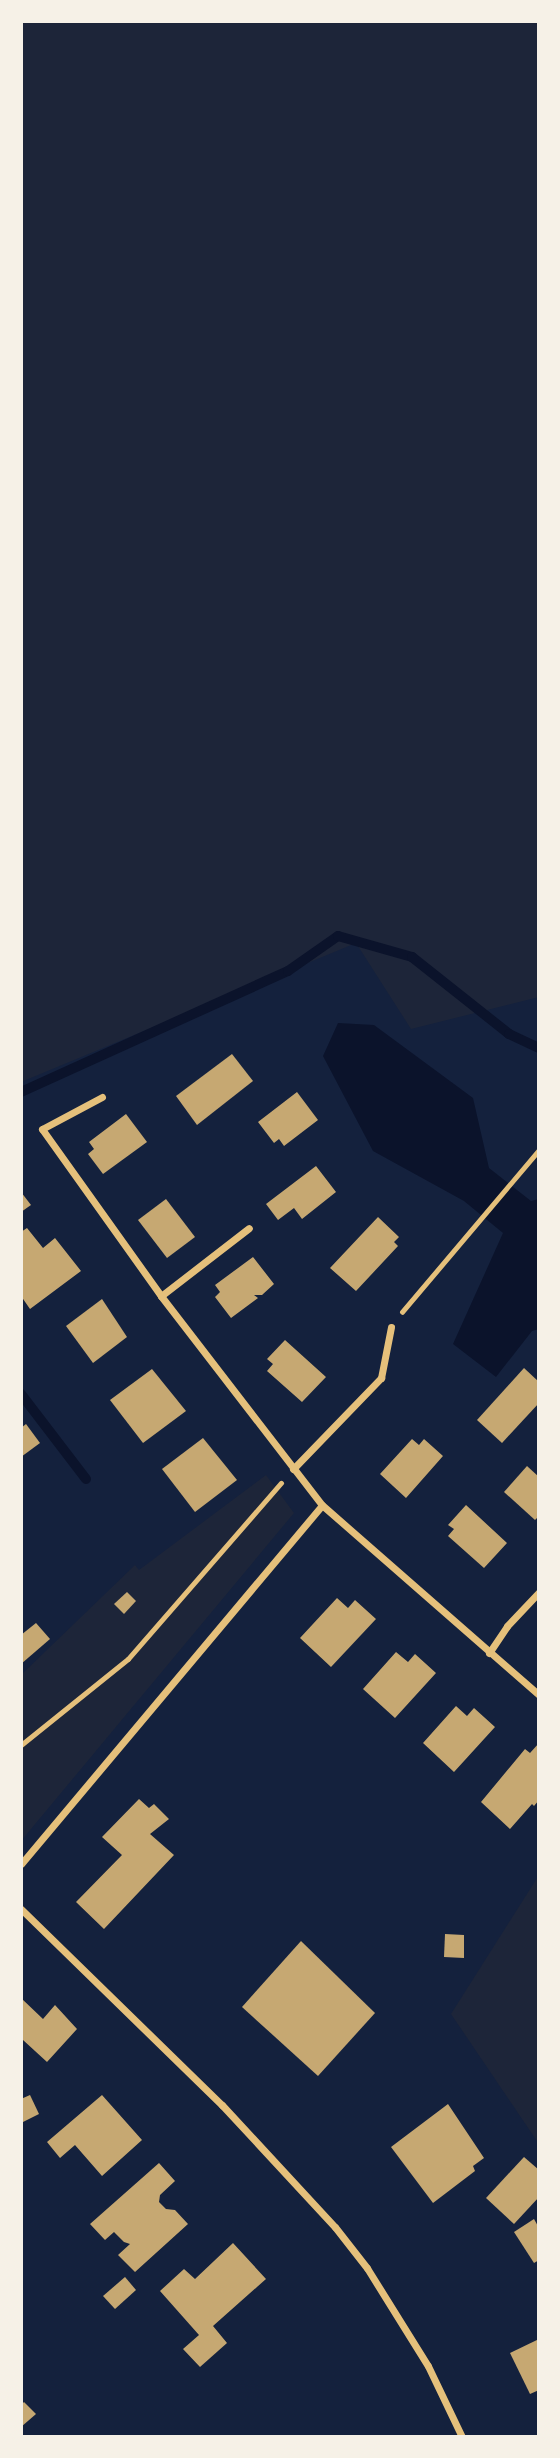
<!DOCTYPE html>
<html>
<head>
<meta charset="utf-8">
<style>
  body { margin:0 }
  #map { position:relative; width:560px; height:2458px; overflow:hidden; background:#14213d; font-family:"Sofia Sans Condensed",sans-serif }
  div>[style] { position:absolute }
  .green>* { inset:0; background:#1d2539 }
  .water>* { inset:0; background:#0b132b }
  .stream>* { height:10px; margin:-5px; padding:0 5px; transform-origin:5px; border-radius:5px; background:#0b132b }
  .building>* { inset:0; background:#c6a872 }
  .path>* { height:4.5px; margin:-2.25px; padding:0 2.25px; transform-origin:2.25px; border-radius:2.25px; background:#e5c07b }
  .minor>* { height:7px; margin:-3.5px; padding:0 3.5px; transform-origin:3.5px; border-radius:3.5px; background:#e5c07b }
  span { translate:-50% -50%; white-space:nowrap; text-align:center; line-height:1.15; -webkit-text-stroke:5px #f6f1e7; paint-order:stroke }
  .frame { position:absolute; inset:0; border:23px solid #f6f1e7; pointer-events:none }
</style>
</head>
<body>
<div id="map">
  <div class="green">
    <div style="clip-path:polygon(21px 21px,539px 21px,539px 997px,411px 1029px,356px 943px,21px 1082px)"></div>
    <div style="clip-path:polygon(266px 1475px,294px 1513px,21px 1841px,21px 1675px,135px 1565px,139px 1570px)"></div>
    <div style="clip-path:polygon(539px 1875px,539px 2144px,451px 2014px)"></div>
  </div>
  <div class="water">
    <div style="clip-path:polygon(338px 1023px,374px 1025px,473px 1098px,489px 1168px,531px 1201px,539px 1199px,539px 1329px,532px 1331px,496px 1377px,453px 1344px,503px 1233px,464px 1201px,373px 1151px,323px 1056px)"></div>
  </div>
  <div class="stream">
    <div style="left:21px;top:1092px;width:293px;rotate:-24.4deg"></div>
    <div style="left:288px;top:971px;width:61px;rotate:-35deg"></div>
    <div style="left:338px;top:936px;width:77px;rotate:15.8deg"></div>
    <div style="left:412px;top:957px;width:124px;rotate:38.4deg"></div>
    <div style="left:509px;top:1034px;width:33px;rotate:25deg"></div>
    <div style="left:21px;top:1394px;width:107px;rotate:52.6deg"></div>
  </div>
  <div class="building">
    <div style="clip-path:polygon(232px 1054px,253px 1081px,197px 1125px,176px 1096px)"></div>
    <div style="clip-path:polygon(297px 1092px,318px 1120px,284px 1146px,279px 1139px,274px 1143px,258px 1122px)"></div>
    <div style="clip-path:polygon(126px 1114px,147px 1142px,103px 1174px,88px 1154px,94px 1149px,89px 1142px)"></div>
    <div style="clip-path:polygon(316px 1166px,336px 1192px,302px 1219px,294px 1208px,278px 1220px,266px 1204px)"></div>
    <div style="clip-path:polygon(21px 1192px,31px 1205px,21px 1212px)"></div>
    <div style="clip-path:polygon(166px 1199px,195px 1237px,167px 1258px,138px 1220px)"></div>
    <div style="clip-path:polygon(378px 1217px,399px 1237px,394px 1242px,398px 1246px,356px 1291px,330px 1268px)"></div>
    <div style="clip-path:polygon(27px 1228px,43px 1248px,55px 1238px,81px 1271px,30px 1309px,21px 1296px,21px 1232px)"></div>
    <div style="clip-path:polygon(253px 1257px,274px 1284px,262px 1295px,254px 1295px,258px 1298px,231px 1318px,215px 1297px,220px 1292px,215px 1285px)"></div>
    <div style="clip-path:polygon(102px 1299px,127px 1337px,93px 1363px,66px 1326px)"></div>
    <div style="clip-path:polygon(285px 1340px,326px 1377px,302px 1402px,267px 1371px,273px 1364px,267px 1359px)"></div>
    <div style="clip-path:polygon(524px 1368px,539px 1382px,539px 1403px,502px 1443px,477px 1420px)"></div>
    <div style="clip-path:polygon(152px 1369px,186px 1411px,143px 1443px,110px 1400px)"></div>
    <div style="clip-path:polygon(26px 1424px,40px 1443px,21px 1457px,21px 1428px)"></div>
    <div style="clip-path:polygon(203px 1438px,237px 1480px,195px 1512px,162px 1469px)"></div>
    <div style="clip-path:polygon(412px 1439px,419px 1445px,424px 1439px,443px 1456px,406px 1498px,380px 1474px)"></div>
    <div style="clip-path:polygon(527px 1466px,539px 1477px,539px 1516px,535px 1520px,504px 1492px)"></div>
    <div style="clip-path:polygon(466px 1505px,507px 1543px,484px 1568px,448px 1536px,454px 1529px,448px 1525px)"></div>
    <div style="clip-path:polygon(127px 1592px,136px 1601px,124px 1614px,114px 1604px)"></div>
    <div style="clip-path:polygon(337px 1598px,348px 1608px,355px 1600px,376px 1619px,331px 1667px,300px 1638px)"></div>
    <div style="clip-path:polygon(36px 1623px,50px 1639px,21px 1664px,21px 1635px)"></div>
    <div style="clip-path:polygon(396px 1652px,408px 1662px,415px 1654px,436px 1673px,395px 1718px,363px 1689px)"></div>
    <div style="clip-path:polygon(456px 1706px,467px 1716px,474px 1708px,495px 1727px,454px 1772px,423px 1743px)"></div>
    <div style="clip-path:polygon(539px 1743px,539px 1800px,534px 1806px,532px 1804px,510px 1829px,481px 1802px,525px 1749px,530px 1753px)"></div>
    <div style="clip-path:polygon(139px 1799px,149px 1808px,154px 1804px,169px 1819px,150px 1834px,174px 1855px,104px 1929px,76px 1902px,122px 1855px,102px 1837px)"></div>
    <div style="clip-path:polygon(445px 1934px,464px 1935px,464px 1958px,444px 1957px)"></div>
    <div style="clip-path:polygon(301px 1941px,375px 2013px,318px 2076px,242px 2007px)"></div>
    <div style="clip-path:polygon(21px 1998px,43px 2019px,55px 2005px,77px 2029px,47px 2062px,23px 2040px,21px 2042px)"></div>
    <div style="clip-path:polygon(30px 2095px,39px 2114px,21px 2123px,21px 2099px)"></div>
    <div style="clip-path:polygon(102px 2095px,142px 2140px,102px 2176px,75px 2145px,60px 2158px,47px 2142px)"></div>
    <div style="clip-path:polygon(448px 2104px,484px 2158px,473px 2166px,475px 2171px,433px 2203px,391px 2147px)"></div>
    <div style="clip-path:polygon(524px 2157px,539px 2170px,539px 2197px,514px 2224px,486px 2198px)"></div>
    <div style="clip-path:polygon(159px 2163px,175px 2181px,160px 2195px,159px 2202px,166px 2209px,175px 2210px,188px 2224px,135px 2272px,118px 2255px,130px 2244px,124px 2242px,114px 2232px,105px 2240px,90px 2224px)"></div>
    <div style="clip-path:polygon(534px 2219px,539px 2228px,539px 2260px,534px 2263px,514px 2232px)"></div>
    <div style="clip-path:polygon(233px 2243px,266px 2279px,213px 2326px,227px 2343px,200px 2367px,183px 2349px,199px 2335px,160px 2291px,184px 2269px,195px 2279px)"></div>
    <div style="clip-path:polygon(125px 2277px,136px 2290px,115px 2309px,103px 2296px)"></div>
    <div style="clip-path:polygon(539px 2339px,539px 2390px,530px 2394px,510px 2353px)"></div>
    <div style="clip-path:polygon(24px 2402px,36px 2414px,21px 2427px,21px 2405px)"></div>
  </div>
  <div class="path">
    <div style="left:402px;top:1312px;width:212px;rotate:-49.8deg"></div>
    <div style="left:21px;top:1745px;width:137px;rotate:-38.8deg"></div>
    <div style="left:128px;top:1659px;width:233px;rotate:-49deg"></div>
  </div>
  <div class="minor">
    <div style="left:102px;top:1097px;width:68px;rotate:151.9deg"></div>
    <div style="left:42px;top:1129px;width:205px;rotate:54.5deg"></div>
    <div style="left:161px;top:1296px;width:264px;rotate:52.4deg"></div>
    <div style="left:322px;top:1505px;width:288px;rotate:41.2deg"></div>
    <div style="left:161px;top:1296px;width:111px;rotate:-37.7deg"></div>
    <div style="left:293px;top:1469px;width:127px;rotate:-46deg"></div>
    <div style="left:381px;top:1378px;width:52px;rotate:-78.9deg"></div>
    <div style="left:489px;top:1653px;width:32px;rotate:-56deg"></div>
    <div style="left:507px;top:1626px;width:47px;rotate:-46.7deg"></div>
    <div style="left:21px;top:1864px;width:468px;rotate:-50deg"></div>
    <div style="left:21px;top:1909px;width:281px;rotate:44.3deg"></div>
    <div style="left:222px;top:2105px;width:166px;rotate:47.2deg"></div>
    <div style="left:335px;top:2227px;width:52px;rotate:52deg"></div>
    <div style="left:367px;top:2268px;width:115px;rotate:58.1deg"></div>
    <div style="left:428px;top:2366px;width:79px;rotate:64.4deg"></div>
  </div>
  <div class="frame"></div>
</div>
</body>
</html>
